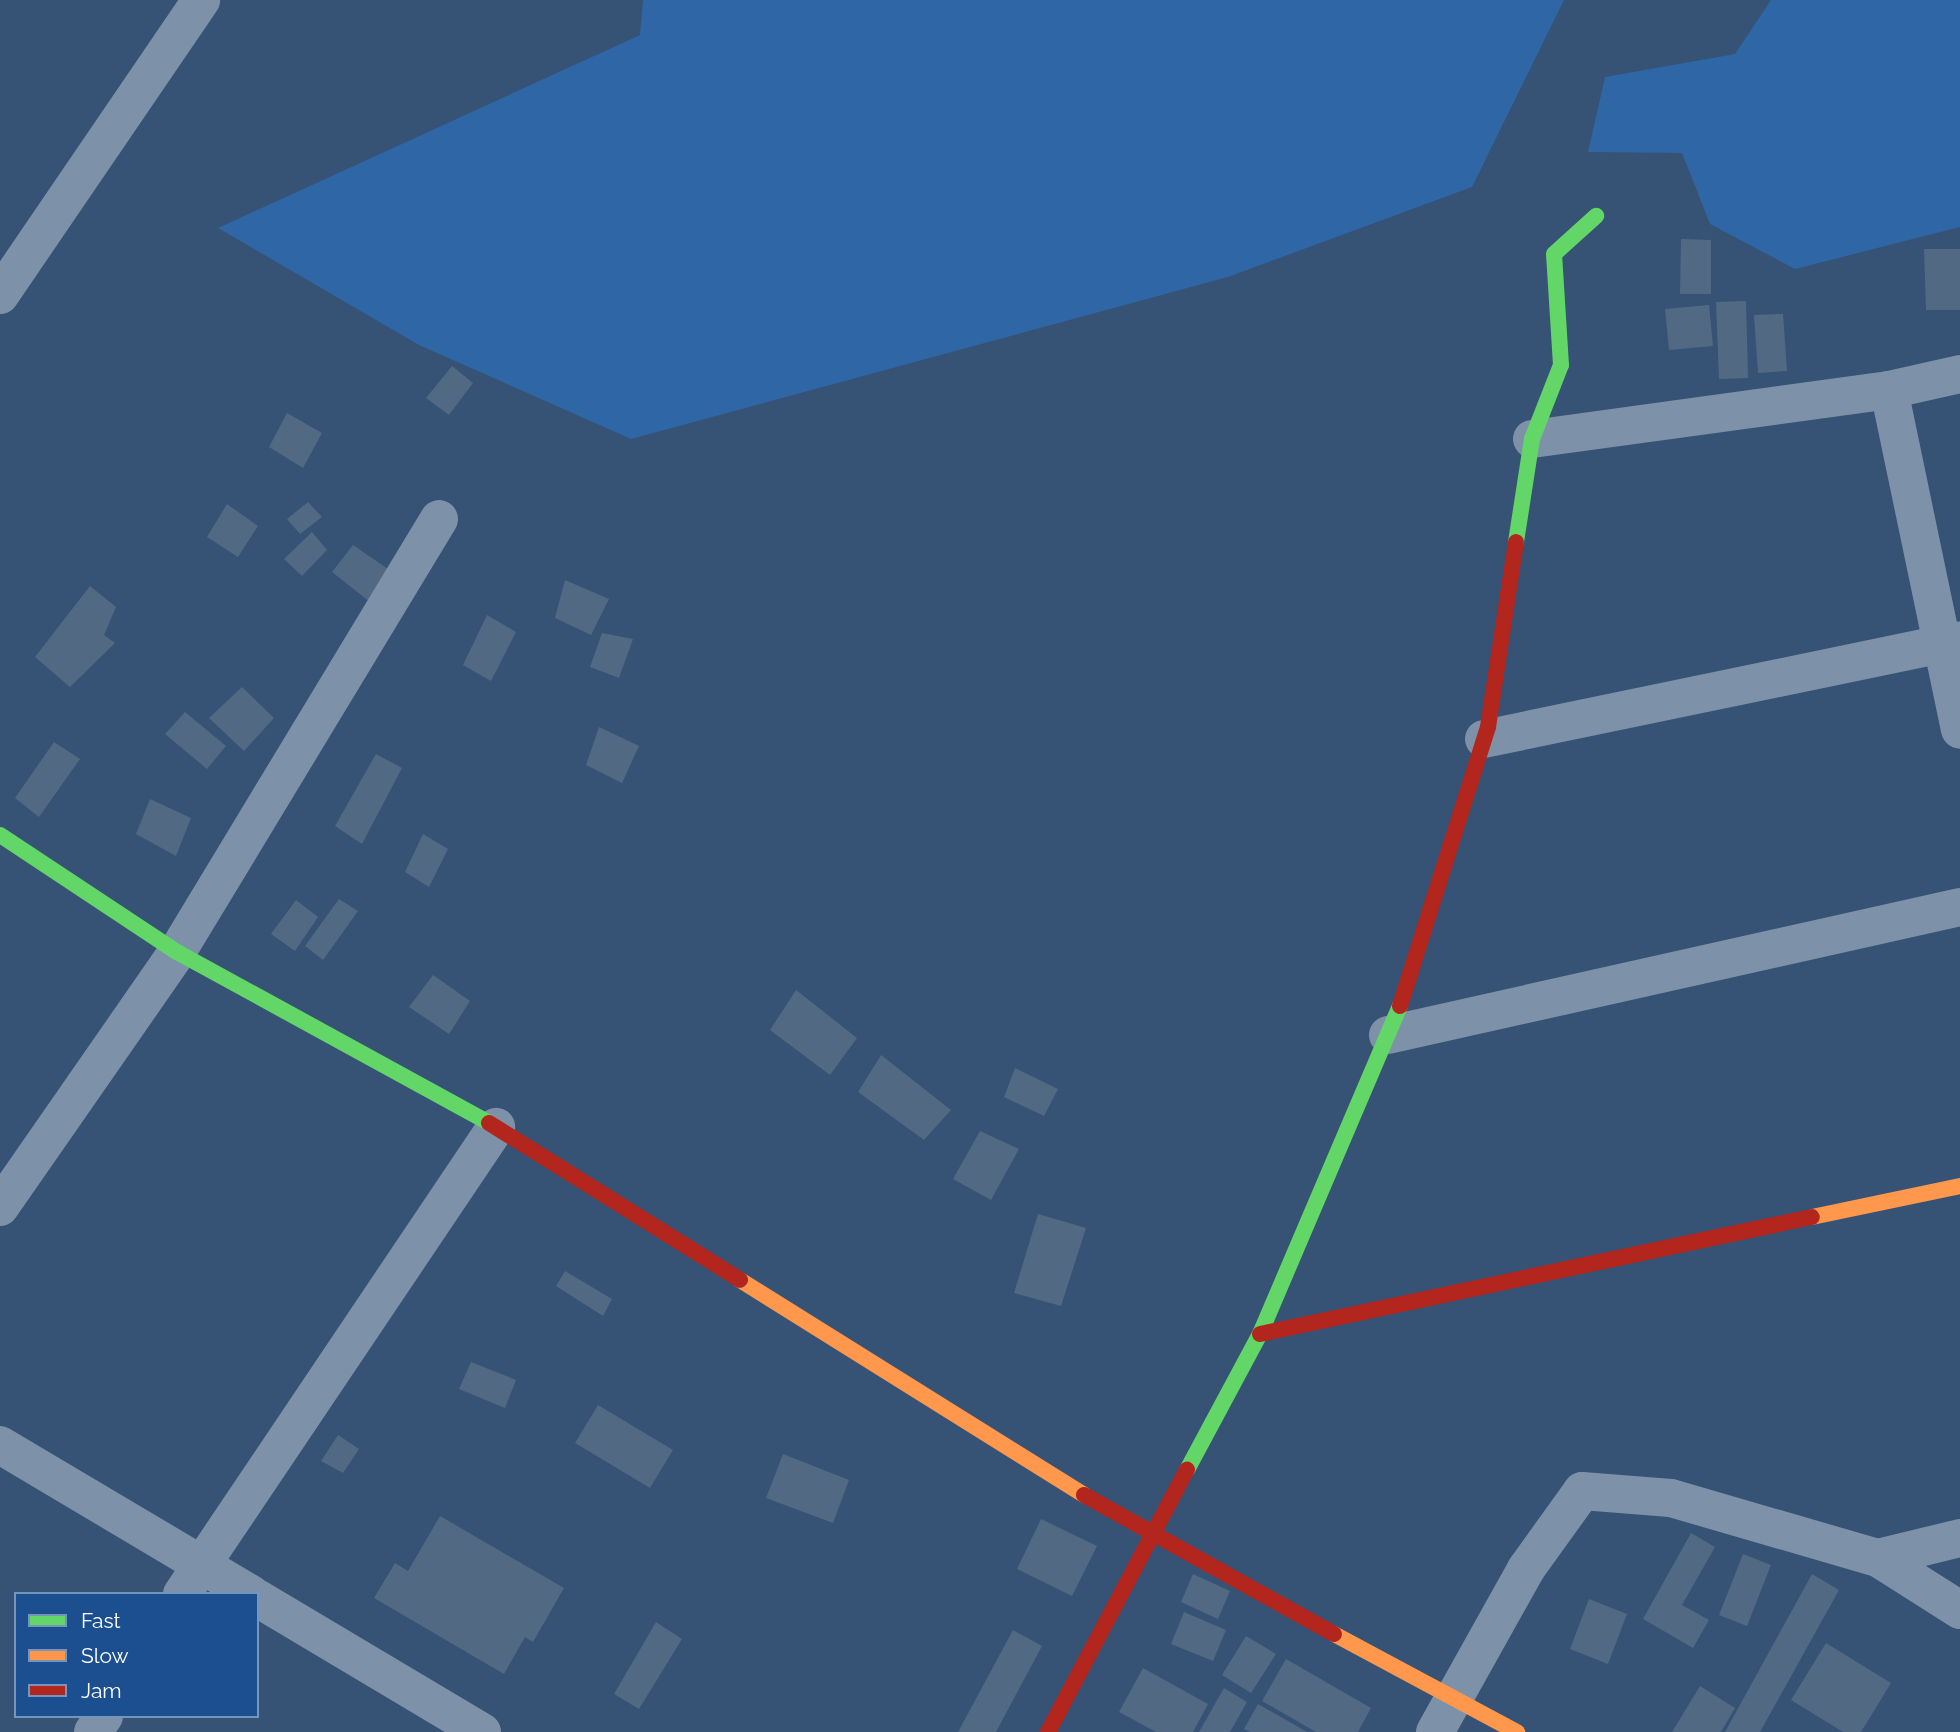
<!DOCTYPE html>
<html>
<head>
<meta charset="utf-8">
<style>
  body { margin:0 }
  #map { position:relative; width:1960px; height:1732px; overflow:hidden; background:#365274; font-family:Raleway,sans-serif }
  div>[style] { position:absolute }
  .green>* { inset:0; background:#2f66a5 }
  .building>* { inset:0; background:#526984 }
  .street>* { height:38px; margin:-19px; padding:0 19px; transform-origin:19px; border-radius:19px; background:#7d92a8 }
  .fast>* { height:16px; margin:-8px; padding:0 8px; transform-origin:8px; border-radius:8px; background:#63d668 }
  .slow>* { height:16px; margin:-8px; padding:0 8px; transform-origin:8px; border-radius:8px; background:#ff974d }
  .jam>* { height:16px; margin:-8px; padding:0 8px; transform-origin:8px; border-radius:8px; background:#b3261e }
  span { translate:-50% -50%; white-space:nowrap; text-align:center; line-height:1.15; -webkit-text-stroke:5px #1b4f8f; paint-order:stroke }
  .legend { position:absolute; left:14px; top:1592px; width:245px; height:126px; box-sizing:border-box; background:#1b4f8f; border:2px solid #7695bc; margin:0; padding:9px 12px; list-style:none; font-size:21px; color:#fff }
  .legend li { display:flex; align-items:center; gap:14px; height:35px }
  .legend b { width:35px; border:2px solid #7695bc }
</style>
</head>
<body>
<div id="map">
  <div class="green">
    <div style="clip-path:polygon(643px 0,1564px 0,1472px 187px,1228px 277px,631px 439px,419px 345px,218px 228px,640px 35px)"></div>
    <div style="clip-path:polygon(1771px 0,1960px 0,1960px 227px,1795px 269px,1710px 224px,1682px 153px,1588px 152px,1605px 77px,1735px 54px)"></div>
  </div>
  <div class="building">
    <div style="clip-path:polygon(1681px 239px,1711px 240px,1711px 294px,1680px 294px)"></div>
    <div style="clip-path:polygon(1924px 249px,1960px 249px,1960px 310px,1926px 310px)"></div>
    <div style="clip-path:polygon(1746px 301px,1748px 378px,1719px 379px,1716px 302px)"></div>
    <div style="clip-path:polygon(1709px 305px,1713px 346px,1669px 350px,1665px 309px)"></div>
    <div style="clip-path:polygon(1783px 314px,1787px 371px,1758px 373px,1754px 315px)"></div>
    <div style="clip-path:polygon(452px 366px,473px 383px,449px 415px,426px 398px)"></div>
    <div style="clip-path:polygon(287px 413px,322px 433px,303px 468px,269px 447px)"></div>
    <div style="clip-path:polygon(308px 502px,322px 517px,300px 534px,287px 519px)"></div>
    <div style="clip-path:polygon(227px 504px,258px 526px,238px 557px,207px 537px)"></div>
    <div style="clip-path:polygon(312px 532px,327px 550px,302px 576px,284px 559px)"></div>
    <div style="clip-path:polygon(353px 545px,391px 571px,370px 602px,332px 572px)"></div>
    <div style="clip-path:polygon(565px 580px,609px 599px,591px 635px,555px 618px)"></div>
    <div style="clip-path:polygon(90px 586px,116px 607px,104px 635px,115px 643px,70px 687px,35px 657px)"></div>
    <div style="clip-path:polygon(487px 615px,516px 632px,491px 681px,463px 665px)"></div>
    <div style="clip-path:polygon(602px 633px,633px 639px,619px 678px,590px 667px)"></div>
    <div style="clip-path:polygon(242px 687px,274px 718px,244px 751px,209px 718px)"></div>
    <div style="clip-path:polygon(185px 712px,226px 746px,207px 769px,165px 734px)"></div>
    <div style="clip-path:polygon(599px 727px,639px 746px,622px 783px,586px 765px)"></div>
    <div style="clip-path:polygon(54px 742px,80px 759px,39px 817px,15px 798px)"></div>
    <div style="clip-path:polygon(376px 754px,402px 768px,362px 844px,335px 826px)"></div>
    <div style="clip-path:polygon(150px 799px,191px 818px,176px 856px,136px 834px)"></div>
    <div style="clip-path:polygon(423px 834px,448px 849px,429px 887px,405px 872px)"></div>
    <div style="clip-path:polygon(339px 899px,358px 911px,323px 960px,305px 946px)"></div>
    <div style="clip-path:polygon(296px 900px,318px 917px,295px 951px,271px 934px)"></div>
    <div style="clip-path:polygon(433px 975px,470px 1001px,449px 1034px,409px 1007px)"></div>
    <div style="clip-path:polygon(796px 990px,857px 1038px,830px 1075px,770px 1030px)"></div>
    <div style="clip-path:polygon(881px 1055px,951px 1110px,924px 1140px,858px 1092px)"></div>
    <div style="clip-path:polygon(1015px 1068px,1058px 1089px,1044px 1116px,1004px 1097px)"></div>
    <div style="clip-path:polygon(980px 1131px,1019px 1149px,991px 1200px,953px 1179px)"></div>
    <div style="clip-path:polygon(1038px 1214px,1086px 1228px,1061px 1306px,1014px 1293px)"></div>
    <div style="clip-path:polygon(565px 1271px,612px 1299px,603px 1316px,556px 1286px)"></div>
    <div style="clip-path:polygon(471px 1362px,516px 1380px,505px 1408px,459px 1389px)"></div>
    <div style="clip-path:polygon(598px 1405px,673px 1450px,650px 1488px,575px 1443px)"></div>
    <div style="clip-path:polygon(338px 1435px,359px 1449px,343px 1473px,321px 1461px)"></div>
    <div style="clip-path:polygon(783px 1454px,849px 1480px,833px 1523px,766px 1498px)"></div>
    <div style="clip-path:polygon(440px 1516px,564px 1588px,533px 1642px,525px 1637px,504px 1674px,374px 1598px,395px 1563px,408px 1571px)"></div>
    <div style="clip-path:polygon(1041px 1519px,1097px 1546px,1072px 1596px,1017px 1569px)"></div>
    <div style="clip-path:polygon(1691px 1533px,1715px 1547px,1682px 1605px,1709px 1620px,1693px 1648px,1643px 1619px)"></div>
    <div style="clip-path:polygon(1743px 1554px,1771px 1565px,1747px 1626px,1719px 1615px)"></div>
    <div style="clip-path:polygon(1193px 1574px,1230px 1591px,1218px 1619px,1181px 1602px)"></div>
    <div style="clip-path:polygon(1812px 1574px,1839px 1590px,1760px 1732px,1725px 1732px)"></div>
    <div style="clip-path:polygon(1589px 1599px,1627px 1614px,1608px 1664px,1570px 1649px)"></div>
    <div style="clip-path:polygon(1184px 1612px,1226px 1630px,1213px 1661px,1171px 1644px)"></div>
    <div style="clip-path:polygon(656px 1622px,682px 1639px,639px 1709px,614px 1694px)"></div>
    <div style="clip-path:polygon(1013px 1630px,1042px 1646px,996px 1732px,958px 1732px)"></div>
    <div style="clip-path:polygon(1246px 1636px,1276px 1654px,1251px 1693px,1222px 1675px)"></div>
    <div style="clip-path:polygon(1826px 1643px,1891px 1683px,1861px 1732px,1843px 1732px,1791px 1700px)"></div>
    <div style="clip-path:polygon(1286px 1659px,1371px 1708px,1358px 1732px,1316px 1732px,1262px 1701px)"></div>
    <div style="clip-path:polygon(1143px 1668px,1208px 1704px,1193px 1732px,1156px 1732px,1119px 1712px)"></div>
    <div style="clip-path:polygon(1700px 1686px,1735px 1708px,1721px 1732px,1672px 1732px)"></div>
    <div style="clip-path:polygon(1224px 1688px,1247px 1702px,1230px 1732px,1199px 1732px)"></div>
    <div style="clip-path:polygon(1258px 1704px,1307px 1732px,1250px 1732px,1244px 1729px)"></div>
  </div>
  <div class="street">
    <div style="left:0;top:295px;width:357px;rotate:-55.7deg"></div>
    <div style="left:1889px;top:390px;width:347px;rotate:78.2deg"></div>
    <div style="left:1532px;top:439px;width:360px;rotate:-7.8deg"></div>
    <div style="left:1889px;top:390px;width:73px;rotate:-12.7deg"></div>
    <div style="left:1484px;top:739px;width:486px;rotate:-11.7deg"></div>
    <div style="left:1388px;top:1035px;width:586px;rotate:-12.61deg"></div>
    <div style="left:0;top:1207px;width:310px;rotate:-55.2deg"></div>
    <div style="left:177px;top:952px;width:506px;rotate:-58.82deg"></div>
    <div style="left:0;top:1445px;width:292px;rotate:30.7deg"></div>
    <div style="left:1878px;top:1558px;width:84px;rotate:-13.7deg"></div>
    <div style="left:182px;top:1594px;width:563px;rotate:-56.08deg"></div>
    <div style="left:257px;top:1598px;width:262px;rotate:30.8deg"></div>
    <div style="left:93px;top:1732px;width:19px;rotate:-55deg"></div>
    <div style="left:1435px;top:1732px;width:187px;rotate:-60.8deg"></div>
    <div style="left:1526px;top:1569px;width:96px;rotate:-54.3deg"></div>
    <div style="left:1582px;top:1491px;width:89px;rotate:4.5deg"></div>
    <div style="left:1671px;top:1498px;width:216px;rotate:16.2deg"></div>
    <div style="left:1878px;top:1558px;width:97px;rotate:32.4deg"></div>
  </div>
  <div class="fast">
    <div style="left:1516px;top:542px;width:104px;rotate:-81.2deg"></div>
    <div style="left:1532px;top:439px;width:79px;rotate:-68.6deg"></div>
    <div style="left:1561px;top:365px;width:111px;rotate:-93.6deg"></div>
    <div style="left:1554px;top:254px;width:57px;rotate:-42.1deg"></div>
    <div style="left:0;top:835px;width:212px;rotate:33.5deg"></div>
    <div style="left:177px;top:952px;width:356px;rotate:28.7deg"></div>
    <div style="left:1187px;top:1470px;width:154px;rotate:-61.8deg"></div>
    <div style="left:1260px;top:1334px;width:357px;rotate:-66.9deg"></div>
  </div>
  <div class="slow">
    <div style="left:1812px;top:1217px;width:151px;rotate:-11.8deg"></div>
    <div style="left:740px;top:1280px;width:406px;rotate:32deg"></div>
    <div style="left:1334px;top:1634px;width:208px;rotate:28.2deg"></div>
  </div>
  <div class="jam">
    <div style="left:1400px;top:1006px;width:293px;rotate:-72.5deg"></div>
    <div style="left:1488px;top:727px;width:187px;rotate:-81.4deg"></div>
    <div style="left:489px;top:1123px;width:296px;rotate:32deg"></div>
    <div style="left:1260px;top:1334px;width:564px;rotate:-11.97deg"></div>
    <div style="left:1084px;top:1495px;width:286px;rotate:29.1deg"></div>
    <div style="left:1048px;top:1732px;width:297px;rotate:-62.1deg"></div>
  </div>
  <ul class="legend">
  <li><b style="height:9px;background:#63d668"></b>Fast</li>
  <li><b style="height:9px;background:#ff974d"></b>Slow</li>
  <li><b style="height:9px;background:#b3261e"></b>Jam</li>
  </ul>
</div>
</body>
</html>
